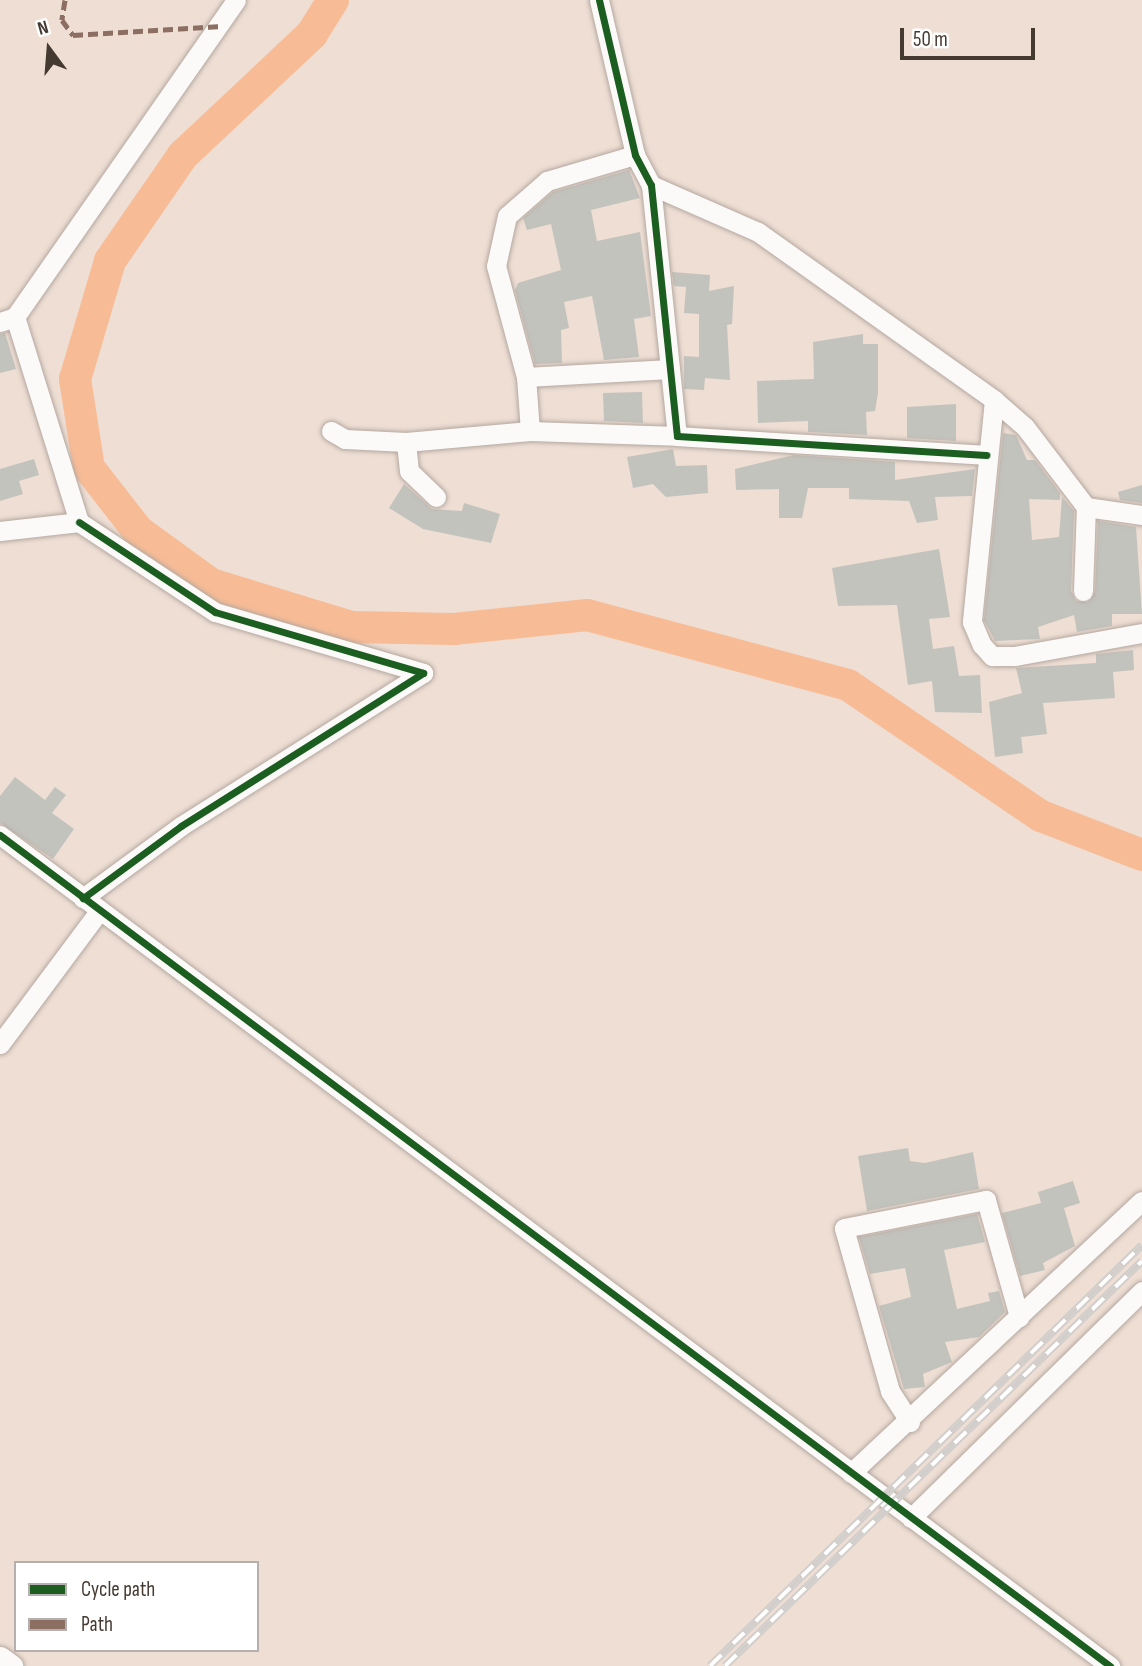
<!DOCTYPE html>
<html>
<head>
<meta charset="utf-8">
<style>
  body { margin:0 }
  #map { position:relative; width:1142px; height:1666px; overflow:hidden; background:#eeded4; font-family:"Sofia Sans Condensed",sans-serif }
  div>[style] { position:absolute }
  .river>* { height:32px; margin:-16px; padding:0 16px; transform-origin:16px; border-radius:16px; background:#f7bc96 }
  .building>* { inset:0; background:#c3c3bd }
  .roads { filter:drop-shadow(0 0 2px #b4a8a0) drop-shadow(0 0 2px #b4a8a0) }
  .minor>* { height:19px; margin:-9.5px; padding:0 9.5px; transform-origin:9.5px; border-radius:9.5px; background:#fcfaf9 }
  .major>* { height:23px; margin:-11.5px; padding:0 11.5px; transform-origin:11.5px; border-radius:11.5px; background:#fcfaf9 }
  .rail>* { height:8px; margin-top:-4px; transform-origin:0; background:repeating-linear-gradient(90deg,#fff 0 16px,#d2cecb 0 32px); box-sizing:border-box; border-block:2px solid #d2cecb }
  .quiet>* { height:5px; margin-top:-2.5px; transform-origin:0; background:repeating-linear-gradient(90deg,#8d6e63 0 10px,transparent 0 15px) }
  .cycleway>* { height:7px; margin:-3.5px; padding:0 3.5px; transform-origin:3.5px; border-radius:3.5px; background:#1b5e20 }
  span { translate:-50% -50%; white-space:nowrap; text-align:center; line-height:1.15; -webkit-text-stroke:7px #fff; paint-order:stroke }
  .legend { position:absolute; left:14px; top:1561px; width:245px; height:91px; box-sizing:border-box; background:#fff; border:2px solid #b5b0ad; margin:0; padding:9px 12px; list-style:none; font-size:21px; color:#453a32 }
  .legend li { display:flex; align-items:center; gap:14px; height:35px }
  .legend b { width:35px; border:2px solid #b5b0ad }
  .north { position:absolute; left:14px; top:14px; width:70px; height:70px; -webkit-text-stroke:5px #fff; paint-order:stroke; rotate:344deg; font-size:19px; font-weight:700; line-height:28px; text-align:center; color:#453a32 }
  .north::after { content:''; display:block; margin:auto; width:24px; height:32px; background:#453a32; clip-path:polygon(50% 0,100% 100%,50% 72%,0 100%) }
  .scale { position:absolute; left:900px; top:28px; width:135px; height:32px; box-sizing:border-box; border:4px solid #453a32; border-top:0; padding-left:9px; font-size:21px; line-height:24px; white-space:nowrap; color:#453a32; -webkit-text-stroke:5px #fff; paint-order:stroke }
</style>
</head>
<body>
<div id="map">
  <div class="river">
    <div style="left:333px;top:0;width:40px;rotate:122deg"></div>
    <div style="left:312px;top:34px;width:177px;rotate:136.8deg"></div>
    <div style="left:183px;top:155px;width:129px;rotate:124.6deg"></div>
    <div style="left:110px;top:261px;width:123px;rotate:106.5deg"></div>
    <div style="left:75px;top:379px;width:90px;rotate:81.1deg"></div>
    <div style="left:89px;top:468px;width:80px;rotate:52.1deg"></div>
    <div style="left:138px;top:531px;width:90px;rotate:36deg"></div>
    <div style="left:211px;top:584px;width:147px;rotate:17deg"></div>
    <div style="left:352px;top:627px;width:102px;rotate:1.1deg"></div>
    <div style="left:454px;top:629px;width:134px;rotate:-6deg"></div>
    <div style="left:587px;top:615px;width:270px;rotate:15deg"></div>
    <div style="left:848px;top:685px;width:233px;rotate:34.2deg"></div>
    <div style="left:1041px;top:816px;width:108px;rotate:21.1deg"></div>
  </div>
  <div class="building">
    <div style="clip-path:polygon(629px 170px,640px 198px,591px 210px,597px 241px,640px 232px,651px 316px,634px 319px,639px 357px,604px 360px,592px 296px,564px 302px,569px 328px,561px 330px,562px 363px,535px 364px,515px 290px,518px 283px,561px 270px,551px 224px,527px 230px,523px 218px,553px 192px)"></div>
    <div style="clip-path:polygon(672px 272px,710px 275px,709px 291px,734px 286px,732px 324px,727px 325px,730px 380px,705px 378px,704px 390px,684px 389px,684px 356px,699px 357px,699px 314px,684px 313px,686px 287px,674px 286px)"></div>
    <div style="clip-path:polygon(5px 333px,16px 369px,0 373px,0 334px)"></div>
    <div style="clip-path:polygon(863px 334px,863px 344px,878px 344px,878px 393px,875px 411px,866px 412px,867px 435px,808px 432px,808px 421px,758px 423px,757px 381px,814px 379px,813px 342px)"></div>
    <div style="clip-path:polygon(642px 392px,643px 423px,604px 421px,603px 393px)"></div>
    <div style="clip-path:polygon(956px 404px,956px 441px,907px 438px,907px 407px)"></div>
    <div style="clip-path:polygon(1003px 433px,1016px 435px,1027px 460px,1035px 460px,1060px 493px,1060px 500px,1029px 499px,1032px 540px,1059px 537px,1062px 497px,1074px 511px,1071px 591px,1076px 601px,1088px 602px,1095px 592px,1098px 521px,1136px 527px,1142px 614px,1112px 614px,1112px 626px,1077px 632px,1074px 615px,1038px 627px,1040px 639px,995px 641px,984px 620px)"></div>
    <div style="clip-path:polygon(673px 449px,676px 466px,707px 465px,708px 493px,666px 497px,653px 484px,633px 488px,627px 457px)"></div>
    <div style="clip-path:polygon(794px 455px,895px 462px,895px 480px,975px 469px,972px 496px,935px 497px,938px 520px,917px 523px,909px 501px,849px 499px,849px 488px,808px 488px,802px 518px,779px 518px,779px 489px,736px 490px,735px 469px)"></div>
    <div style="clip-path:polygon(34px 459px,39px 475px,19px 481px,23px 494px,0 501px,0 469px)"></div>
    <div style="clip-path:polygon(404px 484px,432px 509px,462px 511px,464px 503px,500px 514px,491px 543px,423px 529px,389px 508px)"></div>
    <div style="clip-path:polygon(1142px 485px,1142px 503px,1120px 500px,1118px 492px)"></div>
    <div style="clip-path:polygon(939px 549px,950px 617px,929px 619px,933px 649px,954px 646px,959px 676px,980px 675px,982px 713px,935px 712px,932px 681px,908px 685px,897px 605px,838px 606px,832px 568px)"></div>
    <div style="clip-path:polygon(1133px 650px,1134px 670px,1113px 672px,1115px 698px,1043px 703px,1047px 734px,1021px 737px,1023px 753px,995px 757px,989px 702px,1022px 693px,1016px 668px,1096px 663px,1096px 654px)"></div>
    <div style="clip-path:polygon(15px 777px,45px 800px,55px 787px,66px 795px,52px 813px,74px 829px,53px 859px,0 823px,0 796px)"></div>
    <div style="clip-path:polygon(908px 1148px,910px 1161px,925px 1163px,973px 1152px,979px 1189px,867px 1211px,858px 1156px)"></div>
    <div style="clip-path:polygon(1073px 1181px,1080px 1203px,1064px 1208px,1075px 1246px,1043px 1263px,1045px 1270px,1020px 1276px,1002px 1213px,1041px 1203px,1038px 1192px)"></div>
    <div style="clip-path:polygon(977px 1214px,985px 1242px,944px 1250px,957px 1309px,990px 1301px,988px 1293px,999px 1291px,1005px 1312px,979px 1337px,945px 1342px,952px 1362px,923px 1374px,925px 1387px,904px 1389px,879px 1306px,911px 1297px,905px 1268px,870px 1274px,859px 1237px)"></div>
  </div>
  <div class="roads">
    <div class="minor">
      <div style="left:599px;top:0;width:159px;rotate:76.9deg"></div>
      <div style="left:635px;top:155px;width:34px;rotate:62deg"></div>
      <div style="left:651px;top:185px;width:252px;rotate:84.1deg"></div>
      <div style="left:677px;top:436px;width:310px;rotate:3.5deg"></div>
      <div style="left:651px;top:185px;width:117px;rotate:23.7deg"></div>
      <div style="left:758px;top:232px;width:290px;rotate:35.4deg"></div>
      <div style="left:994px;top:400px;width:41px;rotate:41.1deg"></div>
      <div style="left:1025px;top:427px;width:101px;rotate:52.7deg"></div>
      <div style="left:1086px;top:507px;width:57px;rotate:8.1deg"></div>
      <div style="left:0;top:322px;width:16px;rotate:-18deg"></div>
      <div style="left:15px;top:317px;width:386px;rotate:-55.1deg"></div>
      <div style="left:526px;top:377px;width:144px;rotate:-3.2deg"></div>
      <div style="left:994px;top:400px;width:223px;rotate:95.7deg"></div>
      <div style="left:972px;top:622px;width:25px;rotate:67deg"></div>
      <div style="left:982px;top:645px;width:15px;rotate:48deg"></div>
      <div style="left:992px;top:656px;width:23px"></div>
      <div style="left:1015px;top:656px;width:129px;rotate:-10.3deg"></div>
      <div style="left:331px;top:431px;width:16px;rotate:30deg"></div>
      <div style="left:345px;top:439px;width:61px;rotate:2.8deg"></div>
      <div style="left:530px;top:431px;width:147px;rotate:1.9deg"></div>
      <div style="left:436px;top:497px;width:37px;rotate:-136deg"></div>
      <div style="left:409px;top:471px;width:29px;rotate:-96deg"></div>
      <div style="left:406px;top:442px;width:124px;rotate:-5.1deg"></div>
      <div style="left:530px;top:431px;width:54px;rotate:-94.2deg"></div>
      <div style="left:526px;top:377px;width:115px;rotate:-105.1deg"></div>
      <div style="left:496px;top:266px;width:51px;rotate:-77.6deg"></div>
      <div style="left:507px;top:216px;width:53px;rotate:-41.2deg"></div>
      <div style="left:547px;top:181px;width:92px;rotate:-16.5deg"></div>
      <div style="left:79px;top:522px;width:163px;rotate:33.5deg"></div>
      <div style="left:215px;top:612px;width:217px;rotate:16.3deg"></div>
      <div style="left:423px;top:673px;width:286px;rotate:147.7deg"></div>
      <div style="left:181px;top:826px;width:122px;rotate:143.7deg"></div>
      <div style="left:0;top:531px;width:80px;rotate:-6.5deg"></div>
      <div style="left:79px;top:522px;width:215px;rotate:-107.3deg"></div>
      <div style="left:1083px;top:591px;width:84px;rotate:-88deg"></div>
      <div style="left:0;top:835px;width:1387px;rotate:36.82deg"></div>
      <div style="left:0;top:1044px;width:167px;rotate:-53.3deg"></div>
      <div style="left:910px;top:1422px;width:37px;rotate:-123deg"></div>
      <div style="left:890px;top:1391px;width:169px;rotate:-105.8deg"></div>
      <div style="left:844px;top:1228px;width:145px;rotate:-11.2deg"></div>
      <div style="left:986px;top:1200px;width:122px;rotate:74.2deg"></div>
      <div style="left:851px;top:1473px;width:398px;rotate:-43.1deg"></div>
      <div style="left:911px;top:1518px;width:324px;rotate:-44.5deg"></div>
    </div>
    <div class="major">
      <div style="left:0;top:1658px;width:14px;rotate:36deg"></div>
    </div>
  </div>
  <div class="rail">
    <div style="left:710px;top:1666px;width:603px;rotate:-44.26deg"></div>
    <div style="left:725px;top:1666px;width:581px;rotate:-44.16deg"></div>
  </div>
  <div class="quiet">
    <div style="left:65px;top:0;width:20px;rotate:99deg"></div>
    <div style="left:62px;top:20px;width:19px;rotate:54deg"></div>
    <div style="left:73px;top:35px;width:149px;rotate:-3.5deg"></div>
  </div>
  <div class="cycleway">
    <div style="left:599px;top:0;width:159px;rotate:76.9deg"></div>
    <div style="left:635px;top:155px;width:34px;rotate:62deg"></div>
    <div style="left:651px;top:185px;width:252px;rotate:84.1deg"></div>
    <div style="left:677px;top:436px;width:310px;rotate:3.5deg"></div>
    <div style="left:79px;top:522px;width:163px;rotate:33.5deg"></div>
    <div style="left:215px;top:612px;width:217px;rotate:16.3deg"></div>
    <div style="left:423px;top:673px;width:286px;rotate:147.7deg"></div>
    <div style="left:181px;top:826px;width:122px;rotate:143.7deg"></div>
    <div style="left:0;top:835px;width:1387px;rotate:36.82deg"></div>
  </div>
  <ul class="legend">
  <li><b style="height:9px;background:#1b5e20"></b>Cycle path</li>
  <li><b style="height:9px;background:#8d6e63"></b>Path</li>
  </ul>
  <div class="north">N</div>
  <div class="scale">50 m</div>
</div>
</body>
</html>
